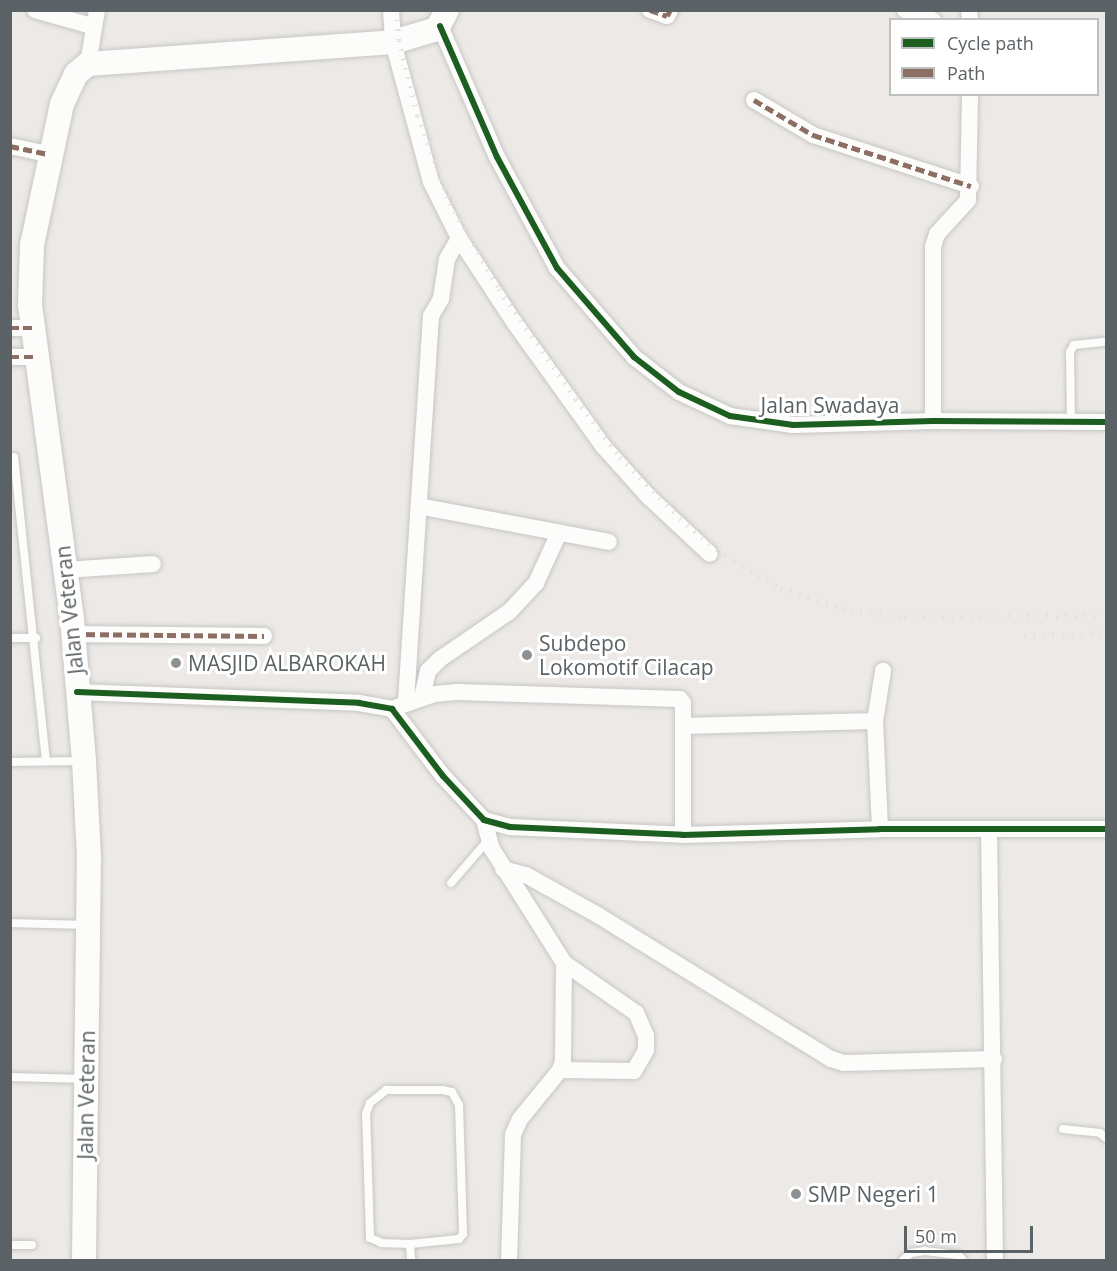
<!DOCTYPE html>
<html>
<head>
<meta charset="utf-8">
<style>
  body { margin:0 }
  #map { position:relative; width:1117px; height:1271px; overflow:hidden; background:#ece9e6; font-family:"Open Sans",sans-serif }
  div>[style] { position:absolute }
  .roads { filter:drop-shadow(0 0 2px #c6c7c6) drop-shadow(0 0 2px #c6c7c6) }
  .service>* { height:8px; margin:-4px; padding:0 4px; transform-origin:4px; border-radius:4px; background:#fcfcfb }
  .minor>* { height:16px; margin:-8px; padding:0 8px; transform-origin:8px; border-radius:8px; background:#fcfcfb }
  .secondary>* { height:24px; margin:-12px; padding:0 12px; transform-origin:12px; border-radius:12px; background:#fcfcfb }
  .rail>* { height:4.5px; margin-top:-2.25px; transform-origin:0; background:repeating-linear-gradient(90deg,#e3e2e2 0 1.5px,transparent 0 9.5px) }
  .quiet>* { height:4.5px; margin-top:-2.25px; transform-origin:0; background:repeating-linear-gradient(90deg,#8d6e63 0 9px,transparent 0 13.5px) }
  .cycleway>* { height:6px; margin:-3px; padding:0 3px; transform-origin:3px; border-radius:3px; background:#1b5e20 }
  .dots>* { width:16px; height:16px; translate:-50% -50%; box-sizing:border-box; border:3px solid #fff; border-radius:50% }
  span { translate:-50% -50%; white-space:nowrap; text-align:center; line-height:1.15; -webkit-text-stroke:6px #fff; paint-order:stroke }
  .street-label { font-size:21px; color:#5b6265 }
  .poi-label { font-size:21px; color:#5b6265 }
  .left { translate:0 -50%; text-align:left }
  .frame { position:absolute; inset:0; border:12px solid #5b6265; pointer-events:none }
  .legend { position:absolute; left:889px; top:18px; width:210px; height:78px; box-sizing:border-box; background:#fff; border:2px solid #bdc0c1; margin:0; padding:8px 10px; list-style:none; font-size:18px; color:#5b6265 }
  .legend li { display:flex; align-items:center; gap:12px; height:30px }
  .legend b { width:30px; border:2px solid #bdc0c1 }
  .scale { position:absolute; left:904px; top:1226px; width:129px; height:27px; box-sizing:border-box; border:3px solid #5b6265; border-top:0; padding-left:8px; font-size:18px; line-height:21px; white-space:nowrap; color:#5b6265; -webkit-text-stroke:4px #fff; paint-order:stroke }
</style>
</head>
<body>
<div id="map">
  <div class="roads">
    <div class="service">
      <div style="left:1071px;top:422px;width:70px;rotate:-90.8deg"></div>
      <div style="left:1070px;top:352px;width:8px;rotate:-60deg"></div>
      <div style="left:1074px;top:345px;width:31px;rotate:-6deg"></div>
      <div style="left:14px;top:457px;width:306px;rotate:84deg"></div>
      <div style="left:10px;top:638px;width:26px"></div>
      <div style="left:10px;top:762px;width:73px;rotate:-0.8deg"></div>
      <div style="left:451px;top:883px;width:58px;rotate:-49.2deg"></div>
      <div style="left:10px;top:923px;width:75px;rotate:1.5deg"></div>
      <div style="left:10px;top:1077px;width:75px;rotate:1.5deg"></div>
      <div style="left:386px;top:1090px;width:57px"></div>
      <div style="left:443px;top:1090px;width:9px;rotate:13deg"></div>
      <div style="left:452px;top:1092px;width:15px;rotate:62deg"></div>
      <div style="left:459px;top:1105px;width:129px;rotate:88.2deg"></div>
      <div style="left:463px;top:1234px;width:6px;rotate:129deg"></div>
      <div style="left:459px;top:1239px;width:49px;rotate:174.2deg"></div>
      <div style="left:410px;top:1244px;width:28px;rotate:-178deg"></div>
      <div style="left:382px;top:1243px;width:13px;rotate:-157deg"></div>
      <div style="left:370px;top:1238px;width:124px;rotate:-91.8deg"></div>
      <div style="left:366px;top:1114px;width:12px;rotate:-70deg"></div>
      <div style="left:370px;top:1103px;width:21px;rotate:-39deg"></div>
      <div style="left:1063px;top:1129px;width:37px;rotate:6deg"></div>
      <div style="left:1100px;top:1133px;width:8px;rotate:40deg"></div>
      <div style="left:410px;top:1244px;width:16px;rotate:86deg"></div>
      <div style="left:10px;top:1245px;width:22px"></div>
      <div style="left:903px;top:1260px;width:11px;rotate:-41deg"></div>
      <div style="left:911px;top:1253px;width:14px;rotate:-8deg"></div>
      <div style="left:925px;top:1251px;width:33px;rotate:7deg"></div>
      <div style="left:958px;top:1255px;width:7px;rotate:45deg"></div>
    </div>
    <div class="minor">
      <div style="left:35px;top:10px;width:59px;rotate:15.7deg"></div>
      <div style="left:391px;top:10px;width:32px;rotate:86deg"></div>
      <div style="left:393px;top:42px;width:145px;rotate:74.8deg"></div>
      <div style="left:431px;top:182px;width:63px;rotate:63.4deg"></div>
      <div style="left:459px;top:238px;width:100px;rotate:56.8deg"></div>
      <div style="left:514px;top:322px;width:153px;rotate:54.3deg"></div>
      <div style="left:603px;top:446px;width:69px;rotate:48deg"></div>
      <div style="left:649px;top:497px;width:83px;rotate:43.1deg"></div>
      <div style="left:650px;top:10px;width:18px;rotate:19deg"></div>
      <div style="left:667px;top:16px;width:7px;rotate:-63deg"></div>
      <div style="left:905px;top:10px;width:30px;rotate:20deg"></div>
      <div style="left:969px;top:10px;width:10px;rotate:84deg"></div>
      <div style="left:440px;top:26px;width:143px;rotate:66.5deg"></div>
      <div style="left:497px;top:157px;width:126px;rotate:61.6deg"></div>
      <div style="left:557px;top:268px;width:118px;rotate:49.1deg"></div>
      <div style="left:634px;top:357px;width:57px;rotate:37.9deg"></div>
      <div style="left:679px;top:392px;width:56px;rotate:25.2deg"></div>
      <div style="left:730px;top:416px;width:64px;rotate:8.1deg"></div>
      <div style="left:793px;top:425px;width:140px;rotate:-1.6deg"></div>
      <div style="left:933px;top:421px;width:173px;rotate:0.3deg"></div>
      <div style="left:88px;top:64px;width:55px;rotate:-80.5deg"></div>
      <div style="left:754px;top:100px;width:69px;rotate:30.7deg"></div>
      <div style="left:813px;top:135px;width:166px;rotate:17.9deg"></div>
      <div style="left:10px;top:146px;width:40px;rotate:12deg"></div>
      <div style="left:10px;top:328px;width:22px"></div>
      <div style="left:10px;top:357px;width:25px"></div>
      <div style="left:933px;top:421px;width:174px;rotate:-90deg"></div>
      <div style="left:933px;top:247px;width:14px;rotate:-73deg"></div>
      <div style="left:937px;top:234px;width:46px;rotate:-47.6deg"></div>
      <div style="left:968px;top:200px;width:106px;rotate:-88.9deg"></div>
      <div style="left:419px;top:506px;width:193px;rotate:10.7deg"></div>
      <div style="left:66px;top:570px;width:87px;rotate:-3.9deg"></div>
      <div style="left:73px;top:634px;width:191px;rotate:0.6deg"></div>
      <div style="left:77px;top:692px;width:282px;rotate:2.2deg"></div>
      <div style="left:359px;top:703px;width:34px;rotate:10deg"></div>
      <div style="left:392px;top:709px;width:84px;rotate:52.7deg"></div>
      <div style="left:443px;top:776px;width:60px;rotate:47deg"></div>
      <div style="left:484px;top:820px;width:27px;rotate:15deg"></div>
      <div style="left:510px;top:827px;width:173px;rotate:2.6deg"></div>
      <div style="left:683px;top:835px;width:197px;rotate:-1.7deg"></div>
      <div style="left:880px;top:829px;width:226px"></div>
      <div style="left:422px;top:697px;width:27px;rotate:-77deg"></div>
      <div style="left:428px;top:671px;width:17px;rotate:-45deg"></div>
      <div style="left:440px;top:659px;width:83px;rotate:-34.3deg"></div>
      <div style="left:509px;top:612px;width:40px;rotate:-47deg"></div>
      <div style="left:536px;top:583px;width:55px;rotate:-65.3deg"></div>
      <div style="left:406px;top:702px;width:387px;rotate:-86.3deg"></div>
      <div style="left:431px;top:316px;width:20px;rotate:-60deg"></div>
      <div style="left:441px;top:299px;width:40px;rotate:-81.5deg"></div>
      <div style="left:447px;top:259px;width:24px;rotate:-60deg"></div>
      <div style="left:397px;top:707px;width:40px;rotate:-18.9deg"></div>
      <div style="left:435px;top:694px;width:22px;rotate:-5deg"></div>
      <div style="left:457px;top:692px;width:223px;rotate:1.8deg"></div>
      <div style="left:680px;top:699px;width:5px;rotate:53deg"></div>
      <div style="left:683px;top:703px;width:132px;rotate:90deg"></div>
      <div style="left:875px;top:721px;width:51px;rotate:-80.9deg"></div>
      <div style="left:683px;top:726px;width:192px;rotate:-1.5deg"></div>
      <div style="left:875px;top:721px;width:108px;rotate:87.3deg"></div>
      <div style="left:484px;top:820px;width:30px;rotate:75deg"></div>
      <div style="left:492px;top:849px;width:135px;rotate:57.7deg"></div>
      <div style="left:564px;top:963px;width:98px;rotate:90.6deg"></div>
      <div style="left:563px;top:1061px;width:9px;rotate:108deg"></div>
      <div style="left:560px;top:1070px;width:63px;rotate:129.2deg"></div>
      <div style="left:520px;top:1119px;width:17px;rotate:114deg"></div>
      <div style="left:513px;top:1135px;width:125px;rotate:91.8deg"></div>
      <div style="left:989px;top:830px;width:430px;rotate:89.2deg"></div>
      <div style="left:503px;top:869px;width:24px;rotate:15deg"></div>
      <div style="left:526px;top:875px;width:80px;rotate:29.1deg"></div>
      <div style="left:596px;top:914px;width:276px;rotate:31.7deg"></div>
      <div style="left:831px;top:1059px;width:14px;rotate:17deg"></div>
      <div style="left:844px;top:1063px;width:150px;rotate:-1.5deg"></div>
      <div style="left:560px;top:1070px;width:74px;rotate:0.8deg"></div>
      <div style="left:634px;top:1071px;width:24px;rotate:-60deg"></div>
      <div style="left:646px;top:1050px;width:14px;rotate:-90deg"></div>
      <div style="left:646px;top:1036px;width:25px;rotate:-113deg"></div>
      <div style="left:636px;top:1013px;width:88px;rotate:-145.2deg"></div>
    </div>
    <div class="secondary">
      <div style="left:84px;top:1260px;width:403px;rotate:-89.3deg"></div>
      <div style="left:89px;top:857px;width:96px;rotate:-93deg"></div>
      <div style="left:84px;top:761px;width:143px;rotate:-94.8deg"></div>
      <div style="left:72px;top:619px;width:316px;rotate:-97.6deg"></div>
      <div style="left:30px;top:306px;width:61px;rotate:-88.1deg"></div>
      <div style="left:32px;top:245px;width:144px;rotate:-78deg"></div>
      <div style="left:62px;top:104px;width:33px;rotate:-65deg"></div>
      <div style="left:76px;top:74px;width:16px;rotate:-40deg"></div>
      <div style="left:88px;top:64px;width:306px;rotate:-4.1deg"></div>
      <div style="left:393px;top:42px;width:46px;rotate:-16.5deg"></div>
      <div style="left:437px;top:29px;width:21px;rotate:-62deg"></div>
    </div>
  </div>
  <div class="rail">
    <div style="left:397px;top:10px;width:30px;rotate:86deg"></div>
    <div style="left:399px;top:40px;width:78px;rotate:76deg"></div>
    <div style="left:418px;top:116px;width:93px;rotate:69.8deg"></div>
    <div style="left:450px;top:203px;width:99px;rotate:60.3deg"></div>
    <div style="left:499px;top:289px;width:134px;rotate:55deg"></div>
    <div style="left:576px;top:399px;width:73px;rotate:52.8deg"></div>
    <div style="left:620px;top:457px;width:95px;rotate:45.4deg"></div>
    <div style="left:687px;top:525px;width:60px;rotate:38.2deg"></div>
    <div style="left:734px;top:562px;width:54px;rotate:29deg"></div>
    <div style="left:781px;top:588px;width:74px;rotate:18.2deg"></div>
    <div style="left:851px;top:611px;width:53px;rotate:6.5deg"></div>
    <div style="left:904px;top:617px;width:202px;rotate:-0.6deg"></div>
    <div style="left:1024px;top:635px;width:82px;rotate:-1.4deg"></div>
  </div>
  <div class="quiet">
    <div style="left:650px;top:10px;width:18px;rotate:19deg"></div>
    <div style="left:667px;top:16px;width:7px;rotate:-63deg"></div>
    <div style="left:754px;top:100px;width:69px;rotate:30.7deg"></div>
    <div style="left:813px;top:135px;width:166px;rotate:17.9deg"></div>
    <div style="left:10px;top:146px;width:40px;rotate:12deg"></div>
    <div style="left:10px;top:328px;width:22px"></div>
    <div style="left:10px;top:357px;width:25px"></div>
    <div style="left:73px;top:634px;width:191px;rotate:0.6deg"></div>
  </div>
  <div class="cycleway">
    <div style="left:440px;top:26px;width:143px;rotate:66.5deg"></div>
    <div style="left:497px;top:157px;width:126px;rotate:61.6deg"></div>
    <div style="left:557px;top:268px;width:118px;rotate:49.1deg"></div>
    <div style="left:634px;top:357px;width:57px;rotate:37.9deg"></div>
    <div style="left:679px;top:392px;width:56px;rotate:25.2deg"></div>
    <div style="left:730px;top:416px;width:64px;rotate:8.1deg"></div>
    <div style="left:793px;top:425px;width:140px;rotate:-1.6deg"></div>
    <div style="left:933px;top:421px;width:173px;rotate:0.3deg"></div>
    <div style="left:77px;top:692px;width:282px;rotate:2.2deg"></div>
    <div style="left:359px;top:703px;width:34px;rotate:10deg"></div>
    <div style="left:392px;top:709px;width:84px;rotate:52.7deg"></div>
    <div style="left:443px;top:776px;width:60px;rotate:47deg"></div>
    <div style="left:484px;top:820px;width:27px;rotate:15deg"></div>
    <div style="left:510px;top:827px;width:173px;rotate:2.6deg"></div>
    <div style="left:683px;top:835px;width:197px;rotate:-1.7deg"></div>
    <div style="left:880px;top:829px;width:226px"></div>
  </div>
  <div class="dots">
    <div style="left:527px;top:655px;background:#8e9192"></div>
    <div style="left:176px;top:663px;background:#8e9192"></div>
    <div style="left:796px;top:1194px;background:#8e9192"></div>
  </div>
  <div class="street-label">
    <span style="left:830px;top:405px">Jalan Swadaya</span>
    <span style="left:69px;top:610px;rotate:-96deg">Jalan Veteran</span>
    <span style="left:86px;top:1095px;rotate:-89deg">Jalan Veteran</span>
  </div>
  <div class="poi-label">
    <span class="left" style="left:539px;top:655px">Subdepo<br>Lokomotif Cilacap</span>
    <span class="left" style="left:188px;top:663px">MASJID ALBAROKAH</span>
    <span class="left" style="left:808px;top:1194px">SMP Negeri 1</span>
  </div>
  <div class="frame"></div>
  <ul class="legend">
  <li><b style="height:8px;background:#1b5e20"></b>Cycle path</li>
  <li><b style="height:8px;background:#8d6e63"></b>Path</li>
  </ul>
  <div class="scale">50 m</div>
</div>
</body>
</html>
